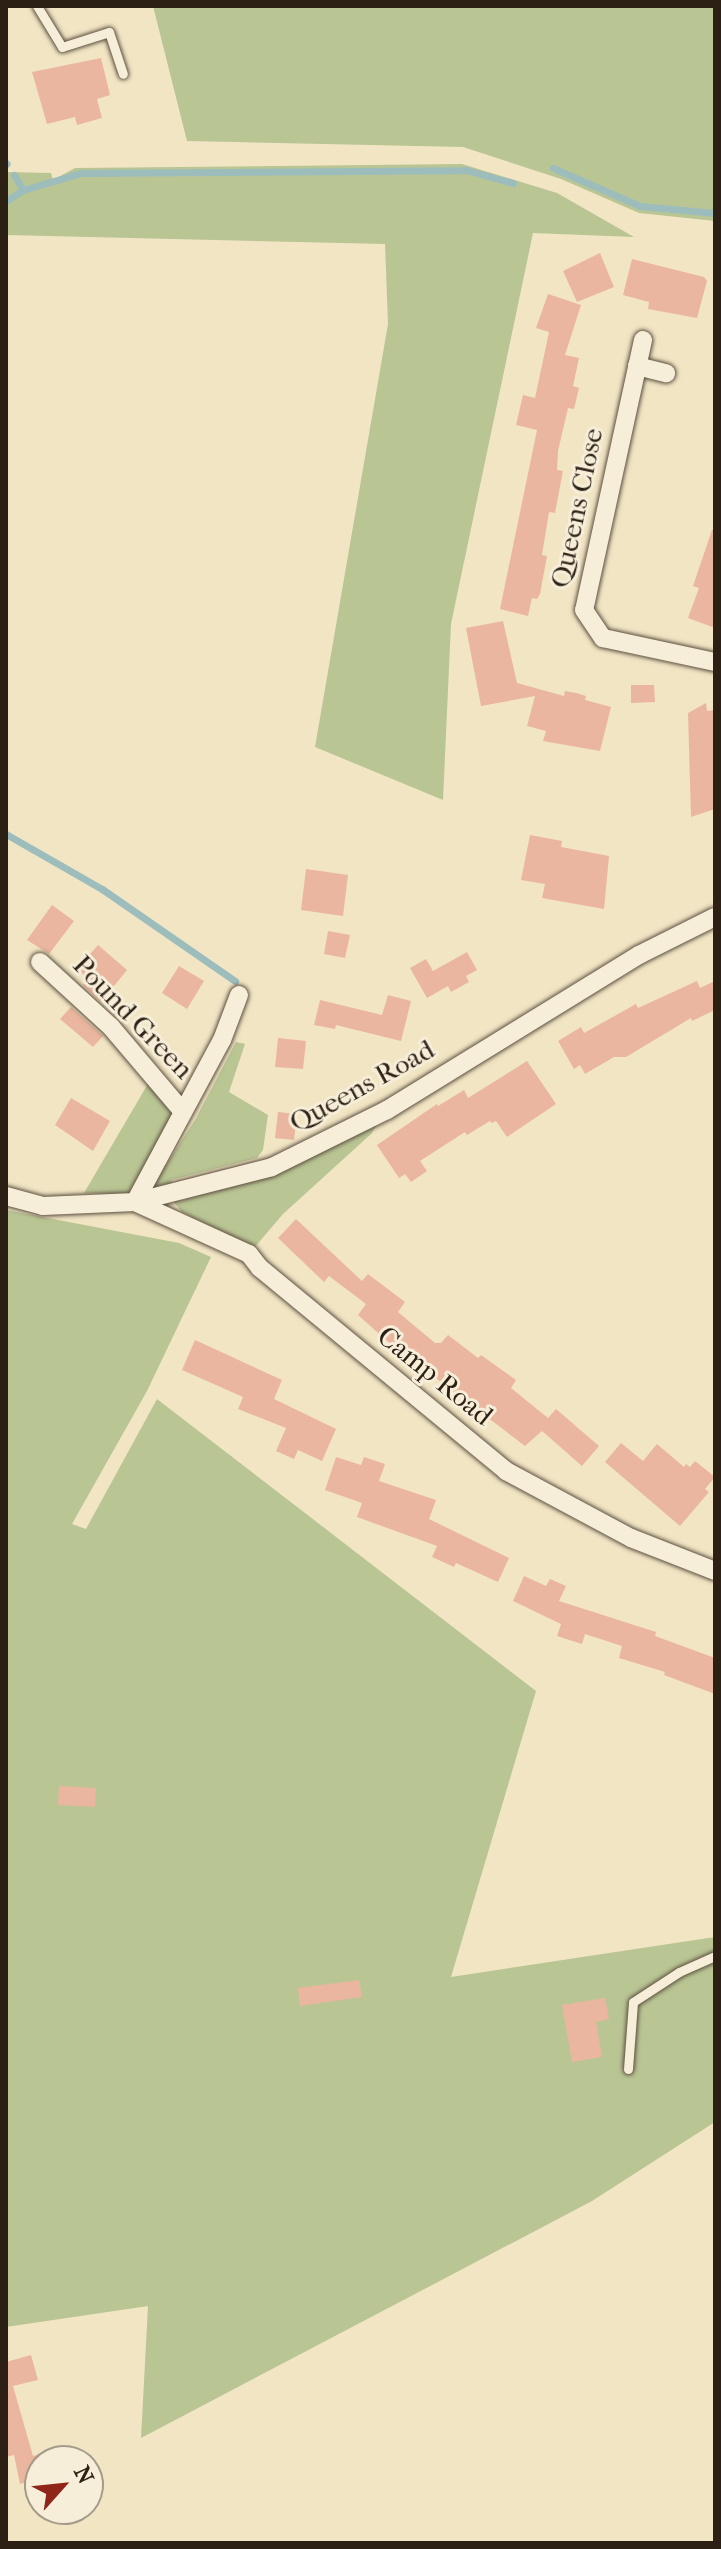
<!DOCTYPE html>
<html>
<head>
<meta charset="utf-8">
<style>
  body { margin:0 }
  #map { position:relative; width:721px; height:2549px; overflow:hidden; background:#f1e5c4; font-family:"IM FELL French Canon",serif }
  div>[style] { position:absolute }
  .green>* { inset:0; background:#bac594 }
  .stream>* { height:7px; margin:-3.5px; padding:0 3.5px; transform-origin:3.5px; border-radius:3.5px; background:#9dbdbc }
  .building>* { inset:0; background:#ebb69f }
  .roads { filter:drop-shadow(0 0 2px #5d5040) drop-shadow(0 0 2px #5d5040) }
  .lane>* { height:9px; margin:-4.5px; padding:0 4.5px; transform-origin:4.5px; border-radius:4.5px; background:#f6eed9 }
  .street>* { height:18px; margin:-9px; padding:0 9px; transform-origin:9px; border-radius:9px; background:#f6eed9 }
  span { translate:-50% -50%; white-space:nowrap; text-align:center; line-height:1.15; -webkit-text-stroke:6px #f6eed9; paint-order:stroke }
  .street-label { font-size:28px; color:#2c1f14 }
  .frame { position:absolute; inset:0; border:8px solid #2c1f14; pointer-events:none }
  .north { position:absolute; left:24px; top:2445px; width:80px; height:80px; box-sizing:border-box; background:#f6eed9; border:2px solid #a59b8a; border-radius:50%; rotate:63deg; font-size:22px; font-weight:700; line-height:32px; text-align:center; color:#2c1f14 }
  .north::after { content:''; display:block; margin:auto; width:28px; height:36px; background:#8f2418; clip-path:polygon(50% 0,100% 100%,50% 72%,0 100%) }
</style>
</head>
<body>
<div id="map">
  <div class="green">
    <div style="clip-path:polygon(153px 6px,715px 6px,715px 221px,639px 213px,561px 179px,463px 147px,187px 141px)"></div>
    <div style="clip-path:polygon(462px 164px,557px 193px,634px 237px,533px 233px,451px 624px,443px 800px,315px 747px,388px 324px,385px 244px,6px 235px,6px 172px,51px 173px,53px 180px,75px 168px)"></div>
    <div style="clip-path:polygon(236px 1042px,245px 1044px,229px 1092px,268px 1115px,263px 1150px,257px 1158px,171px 1180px,181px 1201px,387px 1110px,371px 1134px,283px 1214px,249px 1254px,242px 1242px,182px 1212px,168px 1195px,135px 1202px,114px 1194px,84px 1193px,149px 1082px,175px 1108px,173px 1120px,153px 1157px,166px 1165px,195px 1120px)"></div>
    <div style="clip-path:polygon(6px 1210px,179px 1243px,211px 1257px,147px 1391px,72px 1524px,86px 1529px,157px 1399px,536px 1691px,451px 1977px,715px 1937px,715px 2122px,592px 2201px,141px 2438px,148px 2306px,6px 2327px)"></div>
  </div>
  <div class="stream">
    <div style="left:6px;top:163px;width:1px;rotate:45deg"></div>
    <div style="left:553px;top:168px;width:95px;rotate:23.6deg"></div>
    <div style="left:640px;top:206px;width:75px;rotate:5.3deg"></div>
    <div style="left:14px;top:175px;width:17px;rotate:59deg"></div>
    <div style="left:23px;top:190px;width:60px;rotate:-16.3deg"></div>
    <div style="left:81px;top:173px;width:385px;rotate:-0.4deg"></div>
    <div style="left:466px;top:170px;width:49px;rotate:15.5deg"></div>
    <div style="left:6px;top:201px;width:20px;rotate:-33deg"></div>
    <div style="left:6px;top:834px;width:111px;rotate:29.8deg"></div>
    <div style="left:102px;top:889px;width:162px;rotate:34.7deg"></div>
  </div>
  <div class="building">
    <div style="clip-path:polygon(101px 58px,110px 95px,97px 99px,102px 118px,77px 125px,75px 117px,47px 124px,32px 72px)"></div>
    <div style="clip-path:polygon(600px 253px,614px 287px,577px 302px,563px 271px)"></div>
    <div style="clip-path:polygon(632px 259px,704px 277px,707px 281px,697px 318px,648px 309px,649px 302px,623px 295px)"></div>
    <div style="clip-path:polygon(548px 294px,581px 305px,565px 355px,579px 358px,573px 386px,579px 388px,574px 409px,568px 408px,558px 451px,557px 470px,563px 471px,555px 513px,549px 512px,542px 555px,547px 556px,540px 594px,537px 599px,532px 598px,528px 616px,500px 609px,537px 430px,516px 425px,523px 395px,535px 398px,549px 332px,536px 328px)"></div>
    <div style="clip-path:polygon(712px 530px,715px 530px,715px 628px,688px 618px,699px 588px,693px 586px)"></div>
    <div style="clip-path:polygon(503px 621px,517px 683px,564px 696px,565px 691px,576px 693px,586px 696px,585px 700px,611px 707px,600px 751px,543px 741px,546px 731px,527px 726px,535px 696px,481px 706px,466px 628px)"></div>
    <div style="clip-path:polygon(631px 685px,654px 685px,655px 702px,631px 703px)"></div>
    <div style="clip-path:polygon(706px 703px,707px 711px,715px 710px,715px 809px,691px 817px,688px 713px)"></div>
    <div style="clip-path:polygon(530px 835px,562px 841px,561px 847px,609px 856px,604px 909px,542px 898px,545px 884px,521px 880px)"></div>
    <div style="clip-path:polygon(306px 869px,348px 875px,343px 916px,301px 910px)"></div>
    <div style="clip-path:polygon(52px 905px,74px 921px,49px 954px,27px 940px)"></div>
    <div style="clip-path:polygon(328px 931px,350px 935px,345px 958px,324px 954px)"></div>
    <div style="clip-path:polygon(98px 945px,127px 970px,101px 1002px,83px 985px,89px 979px,77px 969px)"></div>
    <div style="clip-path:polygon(467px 952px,477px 970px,466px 976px,469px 982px,451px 992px,448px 986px,427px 998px,410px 968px,426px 959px,433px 971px)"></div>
    <div style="clip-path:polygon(179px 966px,204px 981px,187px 1009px,162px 993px)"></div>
    <div style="clip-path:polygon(697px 981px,700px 988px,715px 981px,715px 1010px,692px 1021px,691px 1018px,626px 1057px,614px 1057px,585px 1074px,580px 1065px,574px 1069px,558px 1041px,581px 1027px,584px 1033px,636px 1004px,638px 1008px)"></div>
    <div style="clip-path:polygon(388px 995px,411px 1001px,401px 1041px,336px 1025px,335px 1029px,314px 1025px,320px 1000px,382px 1015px)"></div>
    <div style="clip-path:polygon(71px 1007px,103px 1036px,93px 1047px,60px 1019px)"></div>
    <div style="clip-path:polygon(278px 1038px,306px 1041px,303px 1069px,275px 1067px)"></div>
    <div style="clip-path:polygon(527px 1061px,556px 1104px,507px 1137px,496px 1121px,492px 1123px,490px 1121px,467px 1135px,465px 1132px,420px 1161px,427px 1171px,411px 1182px,405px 1174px,399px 1178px,377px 1145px,437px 1104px,438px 1106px,464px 1090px,468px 1098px)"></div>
    <div style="clip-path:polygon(71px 1098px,110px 1121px,93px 1151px,55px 1125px)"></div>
    <div style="clip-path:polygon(278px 1112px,297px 1114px,294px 1140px,275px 1138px)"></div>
    <div style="clip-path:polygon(296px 1219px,362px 1281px,368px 1274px,405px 1302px,398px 1312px,435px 1343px,441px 1343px,448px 1335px,478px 1358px,481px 1355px,516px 1380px,511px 1388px,548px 1418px,556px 1409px,599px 1446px,582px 1466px,542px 1431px,525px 1446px,386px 1340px,358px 1315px,366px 1304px,329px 1276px,324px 1282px,278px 1238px)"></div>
    <div style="clip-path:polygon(195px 1340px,282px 1380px,274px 1399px,336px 1429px,322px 1461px,298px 1450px,294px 1459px,276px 1451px,286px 1428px,238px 1409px,243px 1397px,182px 1370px)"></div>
    <div style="clip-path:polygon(621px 1443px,643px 1461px,657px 1444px,684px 1467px,686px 1464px,690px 1467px,695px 1461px,715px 1477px,705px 1489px,709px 1492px,680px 1526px,605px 1462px)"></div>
    <div style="clip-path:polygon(336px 1457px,361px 1465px,364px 1457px,385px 1464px,379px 1481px,436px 1500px,429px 1519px,509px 1558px,498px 1582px,456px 1563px,454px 1567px,432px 1557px,437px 1546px,357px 1517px,362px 1503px,325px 1490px)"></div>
    <div style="clip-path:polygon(524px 1576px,546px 1586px,550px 1579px,566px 1586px,559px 1601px,656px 1632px,655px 1636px,715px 1658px,715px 1694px,664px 1675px,665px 1672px,619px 1658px,622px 1646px,585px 1634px,582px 1644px,557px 1636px,561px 1624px,513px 1601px)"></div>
    <div style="clip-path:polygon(59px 1786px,96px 1788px,95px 1807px,58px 1805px)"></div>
    <div style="clip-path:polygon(359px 1980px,362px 1997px,300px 2006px,298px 1988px)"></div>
    <div style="clip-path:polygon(605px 1998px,609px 2019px,596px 2022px,602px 2057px,572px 2062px,562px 2005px)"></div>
    <div style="clip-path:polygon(31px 2355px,38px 2380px,13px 2386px,33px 2456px,40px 2454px,40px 2479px,20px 2484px,14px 2455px,6px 2457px,6px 2362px)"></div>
  </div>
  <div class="roads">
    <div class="lane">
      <div style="left:37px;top:6px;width:48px;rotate:58.6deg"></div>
      <div style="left:62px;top:47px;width:49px;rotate:-17.7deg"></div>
      <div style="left:109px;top:32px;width:44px;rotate:71.6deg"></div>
      <div style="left:628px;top:2069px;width:67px;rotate:-85.7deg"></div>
      <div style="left:633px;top:2002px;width:55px;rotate:-33.1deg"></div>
      <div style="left:679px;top:1972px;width:39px;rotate:-24deg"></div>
    </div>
    <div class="street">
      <div style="left:643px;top:340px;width:276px;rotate:102.3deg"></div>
      <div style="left:584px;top:610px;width:34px;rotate:56deg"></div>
      <div style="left:603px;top:638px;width:115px;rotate:12.1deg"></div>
      <div style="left:637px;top:366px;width:30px;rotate:14deg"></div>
      <div style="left:40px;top:962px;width:96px;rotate:42.5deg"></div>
      <div style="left:111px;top:1027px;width:111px;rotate:49.7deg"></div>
      <div style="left:6px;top:1196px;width:38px;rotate:15deg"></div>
      <div style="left:43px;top:1206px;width:92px;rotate:-2.5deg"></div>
      <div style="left:135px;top:1202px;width:141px;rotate:-14.3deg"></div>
      <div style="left:272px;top:1167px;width:128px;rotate:-26.4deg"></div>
      <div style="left:387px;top:1110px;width:296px;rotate:-31.6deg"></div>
      <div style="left:639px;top:955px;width:85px;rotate:-26.6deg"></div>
      <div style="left:135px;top:1202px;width:125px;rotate:24.5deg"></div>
      <div style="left:249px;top:1254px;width:18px;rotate:52deg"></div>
      <div style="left:260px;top:1268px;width:319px;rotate:39.5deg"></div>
      <div style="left:506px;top:1471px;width:142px;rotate:28.2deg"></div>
      <div style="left:631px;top:1538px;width:90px;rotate:21.4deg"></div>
      <div style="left:135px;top:1202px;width:184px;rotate:-61.8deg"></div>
      <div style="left:222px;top:1040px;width:48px;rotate:-69.3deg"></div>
    </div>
  </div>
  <div class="street-label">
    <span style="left:577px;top:508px;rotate:-78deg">Queens Close</span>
    <span style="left:133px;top:1017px;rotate:46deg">Pound Green</span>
    <span style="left:362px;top:1086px;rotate:-29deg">Queens Road</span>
    <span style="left:435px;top:1376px;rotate:39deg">Camp Road</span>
  </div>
  <div class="frame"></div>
  <div class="north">N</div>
</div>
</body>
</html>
